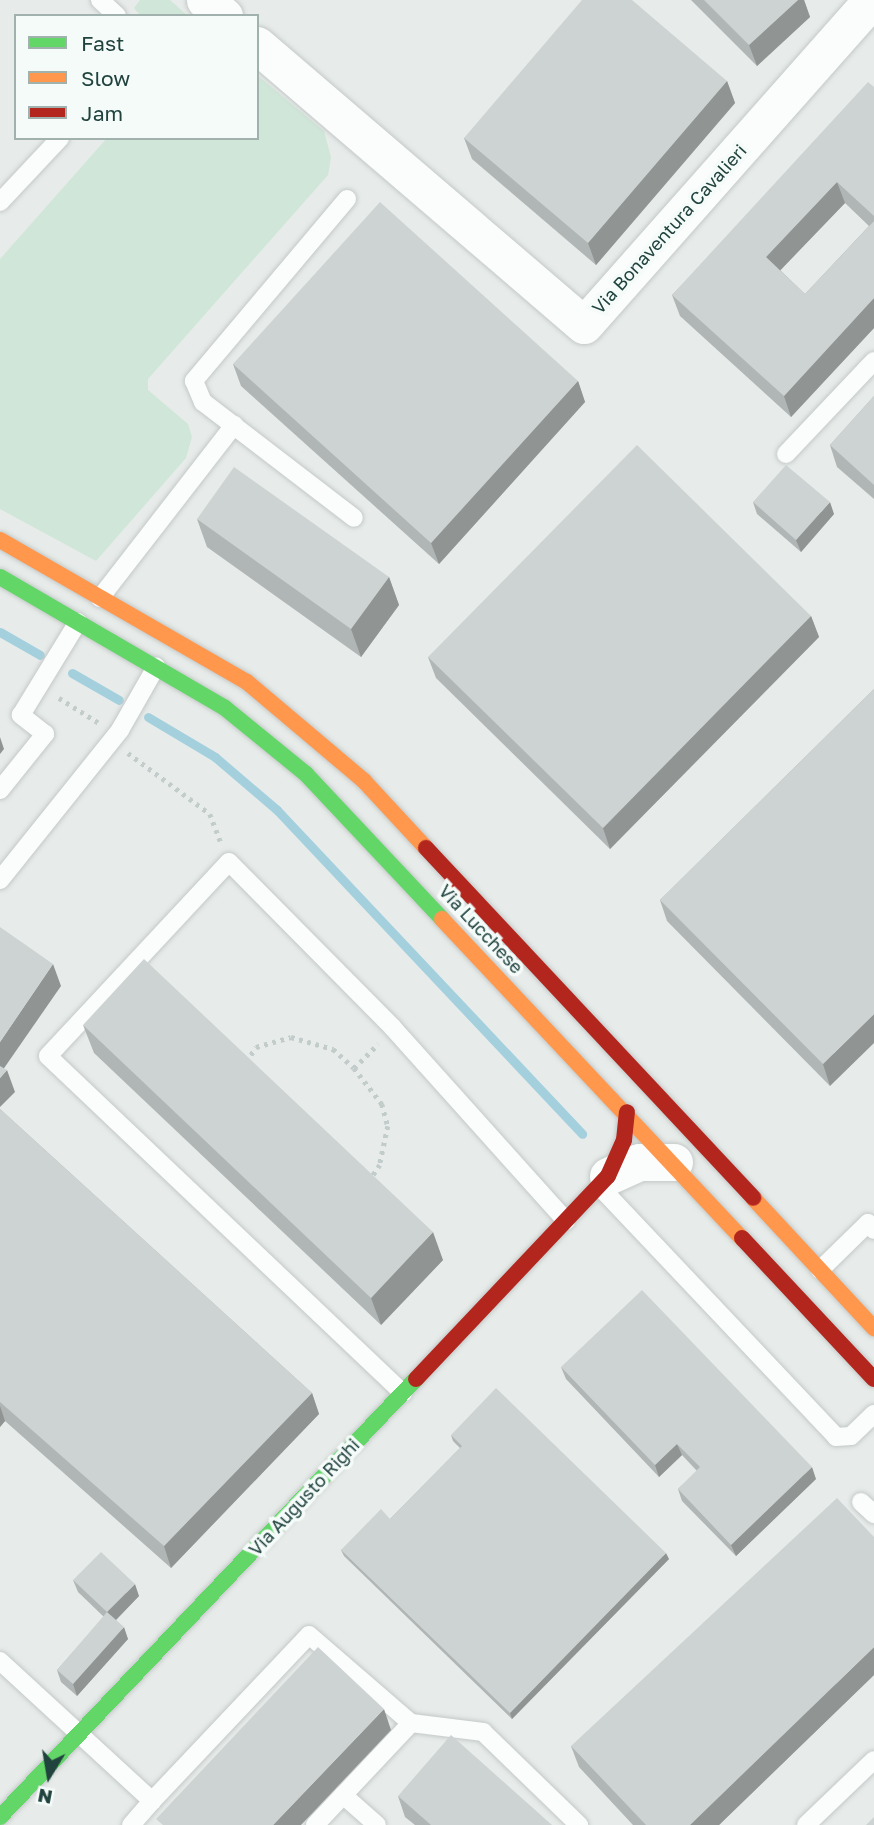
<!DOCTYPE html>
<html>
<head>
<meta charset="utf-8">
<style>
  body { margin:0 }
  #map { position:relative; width:874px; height:1825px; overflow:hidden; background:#e7ecea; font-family:"Golos Text",sans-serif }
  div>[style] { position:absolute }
  .green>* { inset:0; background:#cfe6d8 }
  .stream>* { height:9px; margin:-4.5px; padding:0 4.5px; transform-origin:4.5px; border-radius:4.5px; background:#a4d0de }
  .path>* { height:4.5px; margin-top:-2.25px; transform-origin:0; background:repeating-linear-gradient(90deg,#c2ccca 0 3.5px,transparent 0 8.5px) }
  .roads { filter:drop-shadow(0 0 2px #c4c9c8) drop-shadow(0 0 2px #c4c9c8) }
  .lane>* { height:18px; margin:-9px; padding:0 9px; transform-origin:9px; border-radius:9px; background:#fbfcfc }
  .street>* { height:37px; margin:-18.5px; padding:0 18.5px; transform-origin:18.5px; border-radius:18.5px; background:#fbfcfc }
  .fast>* { height:16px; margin:-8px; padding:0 8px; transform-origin:8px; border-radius:8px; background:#63d668 }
  .slow>* { height:16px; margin:-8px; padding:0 8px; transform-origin:8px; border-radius:8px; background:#ff974d }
  .jam>* { height:16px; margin:-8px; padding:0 8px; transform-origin:8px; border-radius:8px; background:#b3261e }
  .wall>* { inset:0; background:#b0b5b5 }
  .shaded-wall>* { inset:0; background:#909493 }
  .building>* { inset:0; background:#cdd3d2 }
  span { translate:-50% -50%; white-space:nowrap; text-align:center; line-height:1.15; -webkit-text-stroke:7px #f5fbf9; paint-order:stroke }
  .street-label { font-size:18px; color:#21433e }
  .legend { position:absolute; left:14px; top:14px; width:245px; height:126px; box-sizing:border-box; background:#f5fbf9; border:2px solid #a0b1ae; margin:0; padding:9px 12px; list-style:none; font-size:21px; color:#21433e }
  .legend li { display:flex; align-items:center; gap:14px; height:35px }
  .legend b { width:35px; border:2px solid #a0b1ae }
  .north { position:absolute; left:14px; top:1741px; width:70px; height:70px; -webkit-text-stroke:5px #f5fbf9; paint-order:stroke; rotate:191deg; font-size:19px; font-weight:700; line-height:28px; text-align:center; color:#21433e }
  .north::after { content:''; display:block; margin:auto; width:24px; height:32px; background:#21433e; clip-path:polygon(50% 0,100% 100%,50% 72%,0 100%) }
</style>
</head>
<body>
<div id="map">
  <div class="green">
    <div style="clip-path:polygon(140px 0,170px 0,188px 16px,141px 16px,134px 8px)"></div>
    <div style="clip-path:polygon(257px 75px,324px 131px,331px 157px,328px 175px,148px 379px,148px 390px,188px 424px,192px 437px,186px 458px,96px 561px,0 509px,0 259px,107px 138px,257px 138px)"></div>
  </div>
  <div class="stream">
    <div style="left:0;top:632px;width:46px;rotate:29.9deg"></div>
    <div style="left:72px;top:673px;width:54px;rotate:29.9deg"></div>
    <div style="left:148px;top:717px;width:78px;rotate:30.8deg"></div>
    <div style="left:215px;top:757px;width:82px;rotate:40.5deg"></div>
    <div style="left:277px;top:810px;width:445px;rotate:46.7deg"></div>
  </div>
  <div class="path">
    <div style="left:59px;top:698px;width:47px;rotate:32deg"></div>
    <div style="left:128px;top:753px;width:102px;rotate:36.6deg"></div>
    <div style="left:210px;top:814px;width:30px;rotate:69deg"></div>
    <div style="left:246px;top:1062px;width:18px;rotate:-56deg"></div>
    <div style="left:256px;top:1047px;width:36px;rotate:-16deg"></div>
    <div style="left:291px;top:1037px;width:44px;rotate:15.9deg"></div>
    <div style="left:333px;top:1049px;width:28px;rotate:42deg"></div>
    <div style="left:354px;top:1068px;width:46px;rotate:52.1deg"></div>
    <div style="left:382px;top:1104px;width:23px;rotate:75deg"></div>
    <div style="left:388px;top:1126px;width:40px;rotate:102deg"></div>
    <div style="left:380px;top:1165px;width:18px;rotate:124deg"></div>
    <div style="left:354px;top:1068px;width:34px;rotate:-45deg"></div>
  </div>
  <div class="roads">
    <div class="lane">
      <div style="left:100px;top:0;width:23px;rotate:43deg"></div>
      <div style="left:347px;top:199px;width:238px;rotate:130.1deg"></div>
      <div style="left:194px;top:381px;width:23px;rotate:67deg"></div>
      <div style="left:203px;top:402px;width:190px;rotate:37.5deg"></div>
      <div style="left:0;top:202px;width:88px;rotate:-46.8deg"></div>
      <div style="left:786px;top:454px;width:128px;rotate:-46.6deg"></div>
      <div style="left:100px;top:598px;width:219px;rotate:-52.2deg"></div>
      <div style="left:0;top:790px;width:72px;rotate:-51.2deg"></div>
      <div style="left:45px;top:734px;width:31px;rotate:-142deg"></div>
      <div style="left:21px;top:715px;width:109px;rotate:-58.5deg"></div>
      <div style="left:0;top:880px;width:192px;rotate:-51.3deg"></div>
      <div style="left:120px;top:730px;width:73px;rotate:-60.3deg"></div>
      <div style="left:599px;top:1186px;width:345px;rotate:46.6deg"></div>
      <div style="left:836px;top:1437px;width:15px;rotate:-4deg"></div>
      <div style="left:851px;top:1436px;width:32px;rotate:-44deg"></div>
      <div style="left:820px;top:1270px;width:67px;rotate:-44.4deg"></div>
      <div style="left:868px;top:1223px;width:9px;rotate:49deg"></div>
      <div style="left:403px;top:1393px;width:489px;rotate:-136.5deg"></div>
      <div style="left:48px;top:1056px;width:265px;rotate:-47deg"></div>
      <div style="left:229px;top:862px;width:233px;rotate:45.3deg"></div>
      <div style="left:393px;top:1028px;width:259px;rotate:48.1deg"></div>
      <div style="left:861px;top:1502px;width:18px;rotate:43deg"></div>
      <div style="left:0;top:1661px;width:207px;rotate:42.6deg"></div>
      <div style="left:152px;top:1801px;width:32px;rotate:131deg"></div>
      <div style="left:343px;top:1795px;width:45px;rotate:41.4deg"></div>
      <div style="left:152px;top:1801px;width:228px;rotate:-46.6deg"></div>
      <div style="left:309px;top:1635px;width:135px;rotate:40.8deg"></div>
      <div style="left:411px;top:1723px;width:73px;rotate:7.1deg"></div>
      <div style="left:483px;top:1732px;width:134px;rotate:44.1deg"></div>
      <div style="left:315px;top:1825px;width:140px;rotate:-46.7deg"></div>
      <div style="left:806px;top:1825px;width:94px;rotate:-43.7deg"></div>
    </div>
    <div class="street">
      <div style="left:205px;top:0;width:25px;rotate:40deg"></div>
      <div style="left:257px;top:45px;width:430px;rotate:40.6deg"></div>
      <div style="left:584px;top:325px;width:434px;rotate:-48.5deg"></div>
      <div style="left:608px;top:1176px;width:34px;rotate:-24deg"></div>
      <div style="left:639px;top:1162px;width:35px"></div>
    </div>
    <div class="fast">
      <div style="left:0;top:577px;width:260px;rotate:30.2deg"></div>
      <div style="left:225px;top:708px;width:104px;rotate:39.2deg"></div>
      <div style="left:306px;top:774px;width:199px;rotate:46.8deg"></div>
      <div style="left:0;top:1817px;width:604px;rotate:-46.48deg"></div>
    </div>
    <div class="slow">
      <div style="left:0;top:540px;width:285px;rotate:29.9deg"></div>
      <div style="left:247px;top:682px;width:153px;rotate:40.2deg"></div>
      <div style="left:364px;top:781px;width:91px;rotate:47.2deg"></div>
      <div style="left:442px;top:919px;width:438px;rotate:46.8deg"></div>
      <div style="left:753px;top:1198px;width:178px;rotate:47.1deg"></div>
    </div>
    <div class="jam">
      <div style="left:426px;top:848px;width:479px;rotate:46.9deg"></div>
      <div style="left:742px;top:1238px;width:193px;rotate:46.9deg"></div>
      <div style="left:416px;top:1379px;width:279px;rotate:-46.6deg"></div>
      <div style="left:608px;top:1176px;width:39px;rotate:-66deg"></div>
      <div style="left:624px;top:1140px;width:28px;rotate:-84deg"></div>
    </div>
  </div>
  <div class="wall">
    <div style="clip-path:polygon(691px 0,804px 0,810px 17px,757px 66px)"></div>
    <div style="clip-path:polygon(727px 81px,735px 103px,596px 265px,472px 159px,464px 138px)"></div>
    <div style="clip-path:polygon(evenodd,874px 87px,874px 328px,791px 417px,680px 316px,672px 295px,874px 87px,845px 203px,869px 226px,805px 294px,780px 270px,845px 203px)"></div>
    <div style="clip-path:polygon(233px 364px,578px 381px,585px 402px,439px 564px,241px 386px)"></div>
    <div style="clip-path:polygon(874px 396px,874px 499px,837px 467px,830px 445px)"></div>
    <div style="clip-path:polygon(753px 502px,834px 514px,801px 552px,757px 514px)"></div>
    <div style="clip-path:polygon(197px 519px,389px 577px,399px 605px,361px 657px,207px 547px)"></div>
    <div style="clip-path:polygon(811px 616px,819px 637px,610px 849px,436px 678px,428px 657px)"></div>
    <div style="clip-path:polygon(874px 689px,830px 1086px,667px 921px,660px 900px)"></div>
    <div style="clip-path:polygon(83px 1025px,443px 1260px,381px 1325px,94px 1053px)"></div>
    <div style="clip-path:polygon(0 1109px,312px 1393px,319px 1414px,171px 1568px,5px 1421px,0 1427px)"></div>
    <div style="clip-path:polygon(561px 1367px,816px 1479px,736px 1556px,682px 1501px,678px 1489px,697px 1471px,682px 1455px,659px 1477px,566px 1379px)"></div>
    <div style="clip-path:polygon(451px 1435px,669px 1559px,512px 1719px,344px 1556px,341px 1550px,390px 1519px,460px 1448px,453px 1441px)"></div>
    <div style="clip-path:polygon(73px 1580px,139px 1596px,116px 1620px,128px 1639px,77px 1696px,61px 1682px,57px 1670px,104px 1617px,78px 1592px)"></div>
    <div style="clip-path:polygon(874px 1675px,719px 1825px,633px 1825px,579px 1767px,571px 1746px)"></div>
    <div style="clip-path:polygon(398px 1796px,552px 1825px,415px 1825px,405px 1817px)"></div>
  </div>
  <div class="shaded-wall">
    <div style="clip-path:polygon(798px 0,804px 0,810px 17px,757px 66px,749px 45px)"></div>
    <div style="clip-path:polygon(727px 81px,735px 103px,596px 265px,588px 243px)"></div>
    <div style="clip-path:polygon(837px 182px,845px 203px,773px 278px,766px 257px)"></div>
    <div style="clip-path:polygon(874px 298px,874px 328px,791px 417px,784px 396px)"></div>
    <div style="clip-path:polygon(578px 381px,585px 402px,439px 564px,431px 543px)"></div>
    <div style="clip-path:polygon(830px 502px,834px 514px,801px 552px,796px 540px)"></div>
    <div style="clip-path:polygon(389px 577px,399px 605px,361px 657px,351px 629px)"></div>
    <div style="clip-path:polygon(811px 616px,819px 637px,610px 849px,603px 828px)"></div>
    <div style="clip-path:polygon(0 737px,4px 749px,0 754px)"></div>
    <div style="clip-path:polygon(53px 964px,61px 986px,0 1074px,0 1042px)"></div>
    <div style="clip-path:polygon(874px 1014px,874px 1043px,830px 1086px,823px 1064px)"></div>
    <div style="clip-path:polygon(7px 1070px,15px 1092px,0 1107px,0 1078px)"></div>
    <div style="clip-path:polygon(433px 1232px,443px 1260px,381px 1325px,371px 1298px)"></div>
    <div style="clip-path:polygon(312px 1393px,319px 1414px,171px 1568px,164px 1546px)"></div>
    <div style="clip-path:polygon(0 1406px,5px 1421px,0 1427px)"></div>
    <div style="clip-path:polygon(677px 1444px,682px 1455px,659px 1477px,655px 1465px)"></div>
    <div style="clip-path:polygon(812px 1467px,816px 1479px,736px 1556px,731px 1545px)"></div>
    <div style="clip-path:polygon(666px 1553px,669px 1559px,512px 1719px,510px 1713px)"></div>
    <div style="clip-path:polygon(135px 1584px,139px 1596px,112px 1624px,107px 1612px)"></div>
    <div style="clip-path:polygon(124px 1627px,128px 1639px,77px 1696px,73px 1684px)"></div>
    <div style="clip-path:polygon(874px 1647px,874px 1675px,719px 1825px,690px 1825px)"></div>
    <div style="clip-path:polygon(384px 1709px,391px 1730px,301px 1825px,273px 1825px)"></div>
  </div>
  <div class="building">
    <div style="clip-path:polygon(582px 0,632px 0,727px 81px,588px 243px,464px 138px)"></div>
    <div style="clip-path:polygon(704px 0,798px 0,749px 45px)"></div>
    <div style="clip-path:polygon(868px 82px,874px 87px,874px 216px,837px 182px,766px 257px,805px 294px,874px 221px,874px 298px,784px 396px,672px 295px)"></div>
    <div style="clip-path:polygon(380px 202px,578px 381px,431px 543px,233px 364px)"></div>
    <div style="clip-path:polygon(874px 396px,874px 485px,830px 445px)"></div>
    <div style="clip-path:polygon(637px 445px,811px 616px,603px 828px,428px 657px)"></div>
    <div style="clip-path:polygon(786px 465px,830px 502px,796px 540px,753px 502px)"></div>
    <div style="clip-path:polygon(234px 467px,389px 577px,351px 629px,197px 519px)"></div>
    <div style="clip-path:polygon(874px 689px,874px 1014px,823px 1064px,660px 900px)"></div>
    <div style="clip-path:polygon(0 927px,53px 964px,0 1042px)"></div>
    <div style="clip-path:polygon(144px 959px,433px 1232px,371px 1298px,83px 1025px)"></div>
    <div style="clip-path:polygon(0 1066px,7px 1070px,0 1078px)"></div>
    <div style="clip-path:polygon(0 1109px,312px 1393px,164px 1546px,0 1402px)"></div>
    <div style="clip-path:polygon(642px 1290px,812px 1467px,731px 1545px,678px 1489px,700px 1467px,677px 1444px,655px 1465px,561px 1367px)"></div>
    <div style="clip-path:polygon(496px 1388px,666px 1553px,510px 1713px,341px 1550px,381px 1509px,390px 1519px,462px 1446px,451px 1435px)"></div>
    <div style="clip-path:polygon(837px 1498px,874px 1537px,874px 1647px,690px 1825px,646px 1825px,571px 1746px)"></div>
    <div style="clip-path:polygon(101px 1552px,135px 1584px,107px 1612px,73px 1580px)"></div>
    <div style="clip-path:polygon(107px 1612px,124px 1627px,73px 1684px,57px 1670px)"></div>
    <div style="clip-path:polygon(318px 1647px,384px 1709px,273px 1825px,163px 1825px,156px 1819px)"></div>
    <div style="clip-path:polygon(451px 1735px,552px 1825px,431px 1825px,398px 1796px)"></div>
    <div style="clip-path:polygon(874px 1817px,874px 1825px,866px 1825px)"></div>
  </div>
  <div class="street-label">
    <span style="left:669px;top:229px;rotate:-48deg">Via Bonaventura Cavalieri</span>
    <span style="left:481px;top:929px;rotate:47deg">Via Lucchese</span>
    <span style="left:304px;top:1497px;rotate:-47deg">Via Augusto Righi</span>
  </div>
  <ul class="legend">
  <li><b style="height:9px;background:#63d668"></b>Fast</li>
  <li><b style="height:9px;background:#ff974d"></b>Slow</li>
  <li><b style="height:9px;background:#b3261e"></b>Jam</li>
  </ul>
  <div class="north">N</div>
</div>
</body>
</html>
